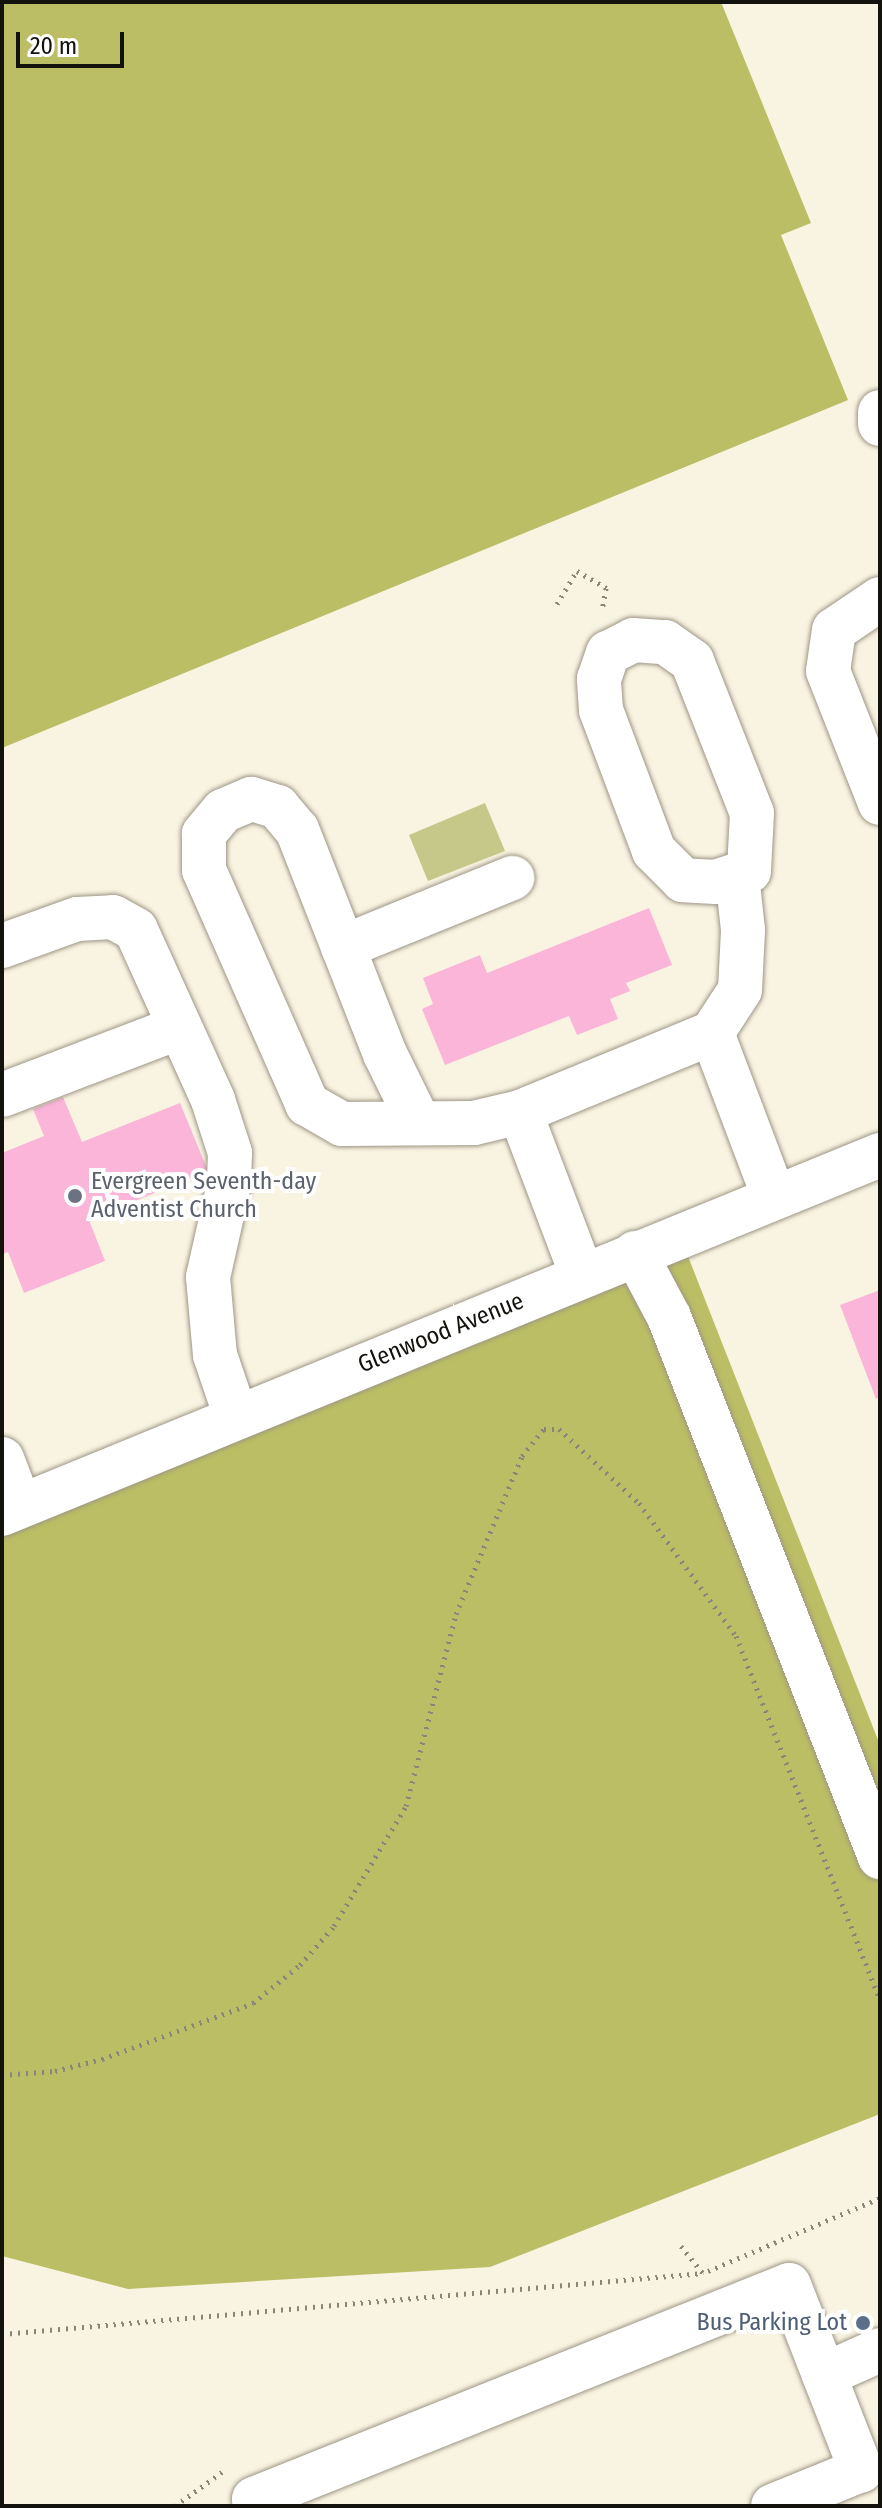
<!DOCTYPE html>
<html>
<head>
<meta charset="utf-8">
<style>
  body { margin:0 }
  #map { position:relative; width:882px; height:2508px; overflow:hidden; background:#f9f3e1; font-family:"Fira Sans Condensed",sans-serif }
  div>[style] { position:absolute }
  .green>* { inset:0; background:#c5c888 }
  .forest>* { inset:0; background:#bbbe64 }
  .building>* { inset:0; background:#fab5d8 }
  .path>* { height:5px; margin-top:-2.5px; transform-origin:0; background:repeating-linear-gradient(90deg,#898579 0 2px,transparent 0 8px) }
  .roads { filter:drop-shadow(0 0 2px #9d9686) drop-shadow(0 0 2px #9d9686) }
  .minor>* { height:44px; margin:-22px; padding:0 22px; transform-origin:22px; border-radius:22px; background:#fff }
  .dots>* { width:22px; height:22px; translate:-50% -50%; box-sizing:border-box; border:4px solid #fff; border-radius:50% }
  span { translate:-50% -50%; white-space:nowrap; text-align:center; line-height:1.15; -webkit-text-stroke:8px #fff; paint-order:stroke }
  .worship-label { font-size:24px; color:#5b616d }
  .left { translate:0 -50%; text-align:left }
  .street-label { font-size:24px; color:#14120c }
  .service-label { font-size:24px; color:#4e5e75 }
  .right { translate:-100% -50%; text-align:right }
  .frame { position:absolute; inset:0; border:4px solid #14120c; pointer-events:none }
  .scale { position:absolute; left:16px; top:32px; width:108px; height:36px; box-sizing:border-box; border:4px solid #14120c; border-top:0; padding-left:10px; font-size:24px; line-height:28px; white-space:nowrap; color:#14120c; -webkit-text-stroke:6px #fff; paint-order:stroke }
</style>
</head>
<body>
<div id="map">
  <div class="green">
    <div style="clip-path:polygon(485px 803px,505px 851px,428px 881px,409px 835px)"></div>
  </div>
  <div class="forest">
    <div style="clip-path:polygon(2px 2px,721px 2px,811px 223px,781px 235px,848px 400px,2px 748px)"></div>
    <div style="clip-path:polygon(680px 1236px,880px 1745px,880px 2114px,490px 2267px,128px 2289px,2px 2256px,2px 1514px)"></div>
  </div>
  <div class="building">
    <div style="clip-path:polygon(649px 908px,672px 965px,626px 983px,630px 991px,610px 999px,618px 1019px,577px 1035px,569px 1016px,445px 1065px,422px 1009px,433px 1004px,423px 978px,480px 955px,487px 973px)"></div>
    <div style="clip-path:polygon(63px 1097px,82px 1142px,180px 1103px,208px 1171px,89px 1220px,105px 1261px,24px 1293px,8px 1252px,2px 1254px,2px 1153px,44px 1136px,33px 1109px)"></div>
    <div style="clip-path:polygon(880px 1290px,880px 1397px,876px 1399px,840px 1305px)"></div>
  </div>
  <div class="path">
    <div style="left:557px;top:604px;width:39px;rotate:-59deg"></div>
    <div style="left:577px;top:571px;width:34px;rotate:30deg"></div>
    <div style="left:606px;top:588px;width:23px;rotate:100deg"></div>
    <div style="left:2px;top:2075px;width:53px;rotate:-4.3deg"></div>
    <div style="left:55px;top:2071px;width:49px;rotate:-14.3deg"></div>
    <div style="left:102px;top:2059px;width:161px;rotate:-20.3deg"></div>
    <div style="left:253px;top:2003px;width:60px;rotate:-39deg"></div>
    <div style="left:300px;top:1965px;width:52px;rotate:-48.9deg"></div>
    <div style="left:334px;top:1926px;width:140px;rotate:-59deg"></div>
    <div style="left:406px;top:1806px;width:198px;rotate:-75.4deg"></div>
    <div style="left:456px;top:1614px;width:171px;rotate:-67.3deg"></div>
    <div style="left:522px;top:1456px;width:35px;rotate:-51deg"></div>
    <div style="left:544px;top:1429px;width:15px"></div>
    <div style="left:559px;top:1429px;width:109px;rotate:42.8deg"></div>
    <div style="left:639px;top:1503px;width:165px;rotate:53.9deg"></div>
    <div style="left:736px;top:1636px;width:391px;rotate:68.4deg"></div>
    <div style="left:681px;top:2246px;width:35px;rotate:51deg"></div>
    <div style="left:708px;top:2271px;width:187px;rotate:-23deg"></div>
    <div style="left:2px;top:2334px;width:704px;rotate:-4.97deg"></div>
    <div style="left:175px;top:2506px;width:58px;rotate:-35.9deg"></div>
  </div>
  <div class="roads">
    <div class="minor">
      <div style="left:880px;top:412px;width:12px;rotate:90deg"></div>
      <div style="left:880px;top:599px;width:55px;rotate:146deg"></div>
      <div style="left:834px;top:630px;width:41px;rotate:98.3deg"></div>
      <div style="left:828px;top:671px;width:142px;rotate:68.5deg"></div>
      <div style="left:633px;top:640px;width:32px;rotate:4deg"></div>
      <div style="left:665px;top:642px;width:33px;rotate:35deg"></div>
      <div style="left:692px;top:661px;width:163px;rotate:68.5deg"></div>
      <div style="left:752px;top:813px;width:58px;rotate:93deg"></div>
      <div style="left:749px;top:871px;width:35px;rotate:162deg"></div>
      <div style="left:716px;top:882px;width:33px;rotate:-177deg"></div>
      <div style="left:683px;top:880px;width:41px;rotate:-135deg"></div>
      <div style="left:654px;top:851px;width:151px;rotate:-110.6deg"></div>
      <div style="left:601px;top:710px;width:31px;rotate:-94deg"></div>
      <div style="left:599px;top:679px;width:28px;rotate:-71deg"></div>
      <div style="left:608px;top:653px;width:28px;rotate:-27deg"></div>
      <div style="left:2px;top:946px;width:80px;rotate:-19.8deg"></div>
      <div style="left:77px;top:919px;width:36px;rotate:-3deg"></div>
      <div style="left:113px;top:917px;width:26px;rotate:29deg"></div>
      <div style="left:136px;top:930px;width:187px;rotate:65.6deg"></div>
      <div style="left:213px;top:1100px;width:56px;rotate:72.2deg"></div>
      <div style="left:230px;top:1153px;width:31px;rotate:92deg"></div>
      <div style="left:229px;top:1184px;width:95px;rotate:102.7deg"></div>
      <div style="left:208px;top:1277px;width:78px;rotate:84.9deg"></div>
      <div style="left:215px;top:1355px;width:65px;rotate:71.3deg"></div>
      <div style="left:343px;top:947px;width:183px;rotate:-22.2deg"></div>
      <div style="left:712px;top:1033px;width:51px;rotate:-56.9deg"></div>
      <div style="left:740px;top:990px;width:60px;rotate:-87.1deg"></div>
      <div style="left:743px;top:930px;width:55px;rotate:-96.2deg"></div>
      <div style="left:2px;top:1095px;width:187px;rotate:-20.9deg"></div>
      <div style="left:419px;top:1123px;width:77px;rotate:-116.2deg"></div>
      <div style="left:385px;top:1054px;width:241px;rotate:-111.4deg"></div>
      <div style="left:297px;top:830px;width:30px;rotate:-130deg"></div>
      <div style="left:278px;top:807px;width:28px;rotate:-163deg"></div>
      <div style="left:251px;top:799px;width:30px;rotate:157deg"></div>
      <div style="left:223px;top:811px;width:30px;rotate:130deg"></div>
      <div style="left:204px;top:834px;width:36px;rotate:90deg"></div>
      <div style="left:204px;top:870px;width:256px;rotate:66.2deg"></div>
      <div style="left:307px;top:1104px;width:40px;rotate:29.7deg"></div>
      <div style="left:342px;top:1124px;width:132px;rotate:-0.4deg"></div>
      <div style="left:474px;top:1123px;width:47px;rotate:-13.4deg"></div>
      <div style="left:635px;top:1253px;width:72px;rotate:62deg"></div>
      <div style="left:669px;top:1317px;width:580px;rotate:68.66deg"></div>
      <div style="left:582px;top:1275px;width:174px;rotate:-110.8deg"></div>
      <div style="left:520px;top:1112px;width:208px;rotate:-22.4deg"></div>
      <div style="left:712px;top:1033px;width:175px;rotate:69.3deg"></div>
      <div style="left:2px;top:1459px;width:50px;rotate:69deg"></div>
      <div style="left:2px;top:1514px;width:949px;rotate:-22.24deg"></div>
      <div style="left:824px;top:2375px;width:61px;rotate:-24.1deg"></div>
      <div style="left:256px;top:2506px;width:7px;rotate:-106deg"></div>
      <div style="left:254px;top:2499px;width:576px;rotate:-21.8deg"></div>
      <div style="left:789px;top:2285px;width:199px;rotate:68.7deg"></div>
      <div style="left:861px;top:2470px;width:95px;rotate:157.8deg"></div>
    </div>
  </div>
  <div class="dots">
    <div style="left:75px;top:1196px;background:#6b7280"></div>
    <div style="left:863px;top:2323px;background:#5c6f8a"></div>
  </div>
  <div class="worship-label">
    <span class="left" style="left:91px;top:1196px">Evergreen Seventh-day<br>Adventist Church</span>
  </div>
  <div class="street-label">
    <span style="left:441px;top:1333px;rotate:-22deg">Glenwood Avenue</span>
  </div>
  <div class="service-label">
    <span class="right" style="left:847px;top:2323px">Bus Parking Lot</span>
  </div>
  <div class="frame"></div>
  <div class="scale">20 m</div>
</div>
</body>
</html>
